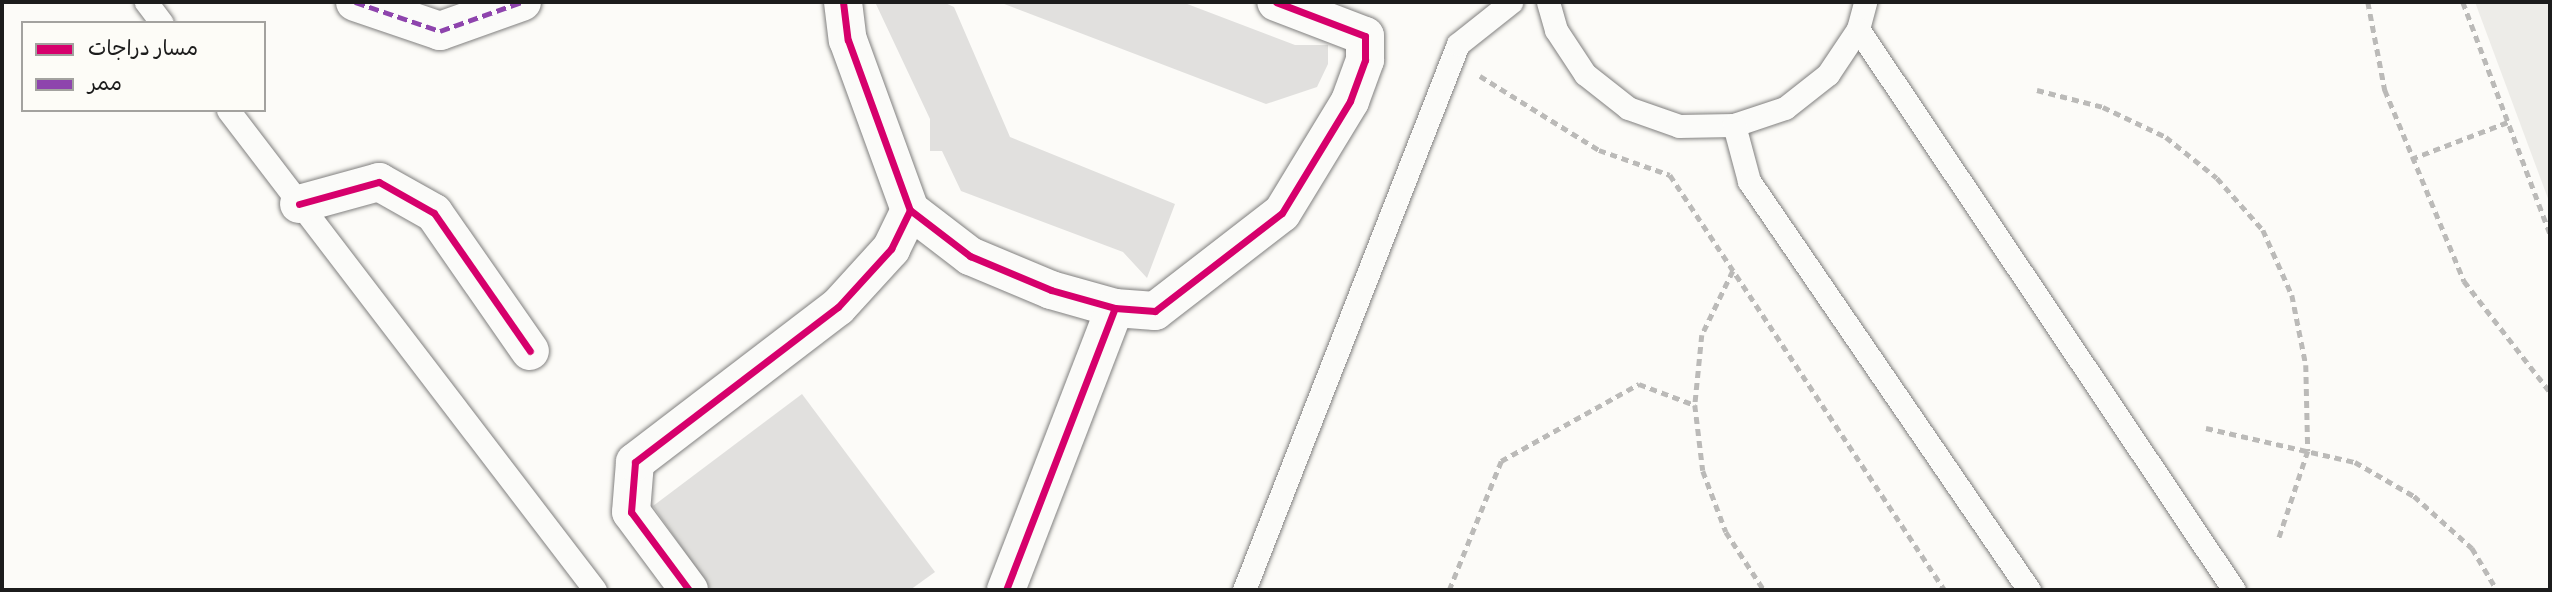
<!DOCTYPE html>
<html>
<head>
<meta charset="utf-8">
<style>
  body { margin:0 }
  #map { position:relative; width:2552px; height:592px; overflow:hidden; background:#fcfbf8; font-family:Itim,"Playpen Sans Arabic",sans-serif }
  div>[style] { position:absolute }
  .green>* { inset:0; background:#edece8 }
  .building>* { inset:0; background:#e1e0de }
  .path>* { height:4.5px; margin-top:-2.25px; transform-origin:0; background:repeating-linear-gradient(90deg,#bbbab8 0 7px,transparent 0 12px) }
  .roads { filter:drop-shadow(0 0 2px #81807f) drop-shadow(0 0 2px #81807f) }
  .service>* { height:23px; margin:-11.5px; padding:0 11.5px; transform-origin:11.5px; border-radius:11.5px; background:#fbfbf9 }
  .minor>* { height:38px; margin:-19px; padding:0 19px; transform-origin:19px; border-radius:19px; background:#fbfbf9 }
  .quiet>* { height:5px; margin-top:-2.5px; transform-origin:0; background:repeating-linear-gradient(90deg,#8e44ad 0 10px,transparent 0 15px) }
  .cycleway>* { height:7px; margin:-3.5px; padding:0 3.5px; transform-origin:3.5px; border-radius:3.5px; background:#d6006c }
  span { translate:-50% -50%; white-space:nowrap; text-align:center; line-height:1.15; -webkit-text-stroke:5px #fdfcf7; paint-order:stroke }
  .frame { position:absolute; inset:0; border:4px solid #1c1c1c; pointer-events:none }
  .legend { position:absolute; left:21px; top:21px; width:245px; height:91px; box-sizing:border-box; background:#fdfcf7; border:2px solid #a3a29f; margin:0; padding:9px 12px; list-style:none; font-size:21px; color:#1c1c1c }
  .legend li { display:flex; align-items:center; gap:14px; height:35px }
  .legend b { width:35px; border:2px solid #a3a29f }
</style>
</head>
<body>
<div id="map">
  <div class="green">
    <div style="clip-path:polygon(2475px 2px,2550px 2px,2550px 204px)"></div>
  </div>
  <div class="building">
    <div style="clip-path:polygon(875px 2px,943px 2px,954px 7px,1010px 137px,1175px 204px,1147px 278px,1123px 252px,961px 191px,942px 151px,930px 151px,930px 119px)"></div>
    <div style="clip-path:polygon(999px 2px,1182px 2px,1295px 45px,1328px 45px,1328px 64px,1317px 87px,1266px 104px)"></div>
    <div style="clip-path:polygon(802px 394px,935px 572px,910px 590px,711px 590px,653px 506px)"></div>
  </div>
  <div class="path">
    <div style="left:2368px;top:2px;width:90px;rotate:79.1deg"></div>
    <div style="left:2385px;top:90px;width:207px;rotate:67.5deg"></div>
    <div style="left:2464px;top:281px;width:140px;rotate:52.2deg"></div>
    <div style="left:2463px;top:2px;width:248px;rotate:69.4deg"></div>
    <div style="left:1480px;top:76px;width:140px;rotate:31.9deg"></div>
    <div style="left:1599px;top:150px;width:75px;rotate:19.4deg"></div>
    <div style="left:1670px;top:175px;width:498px;rotate:56.5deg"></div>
    <div style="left:2037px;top:90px;width:68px;rotate:14.4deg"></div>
    <div style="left:2103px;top:107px;width:70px;rotate:25.5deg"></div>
    <div style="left:2166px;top:137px;width:65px;rotate:38.8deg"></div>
    <div style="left:2217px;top:178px;width:69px;rotate:48.5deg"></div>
    <div style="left:2263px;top:230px;width:71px;rotate:66deg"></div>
    <div style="left:2292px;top:295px;width:71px;rotate:78.7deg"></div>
    <div style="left:2306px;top:365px;width:86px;rotate:88.7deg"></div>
    <div style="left:2308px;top:451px;width:92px;rotate:108.4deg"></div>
    <div style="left:2411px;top:159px;width:104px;rotate:-20.9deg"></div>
    <div style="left:1733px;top:271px;width:71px;rotate:115.8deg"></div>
    <div style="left:1702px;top:335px;width:70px;rotate:95.7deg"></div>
    <div style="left:1695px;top:405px;width:66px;rotate:83.1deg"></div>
    <div style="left:1703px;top:471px;width:65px;rotate:69.3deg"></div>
    <div style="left:1726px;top:532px;width:69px;rotate:56.8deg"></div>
    <div style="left:2206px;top:428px;width:153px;rotate:12.9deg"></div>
    <div style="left:2355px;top:462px;width:68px;rotate:30deg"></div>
    <div style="left:2414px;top:496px;width:78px;rotate:41.9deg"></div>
    <div style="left:2472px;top:548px;width:49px;rotate:59.2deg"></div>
    <div style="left:1449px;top:590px;width:139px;rotate:-68deg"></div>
    <div style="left:1501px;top:461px;width:158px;rotate:-29.2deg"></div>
    <div style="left:1639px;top:384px;width:60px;rotate:20.6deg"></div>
  </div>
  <div class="roads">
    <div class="service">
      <div style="left:146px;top:2px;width:26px;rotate:53deg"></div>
      <div style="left:1548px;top:2px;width:29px;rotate:74deg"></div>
      <div style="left:1556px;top:30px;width:53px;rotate:56.6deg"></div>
      <div style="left:1585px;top:74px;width:55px;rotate:38.3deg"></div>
      <div style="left:1628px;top:108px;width:54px;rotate:19.4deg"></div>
      <div style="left:1679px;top:126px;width:55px;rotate:-1deg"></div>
      <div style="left:1734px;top:125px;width:54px;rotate:-18.4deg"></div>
      <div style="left:1785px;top:108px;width:55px;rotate:-38.3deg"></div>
      <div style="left:1828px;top:74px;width:54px;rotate:-56.3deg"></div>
      <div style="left:1858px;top:29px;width:28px;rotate:-75deg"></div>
      <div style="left:1858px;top:29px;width:675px;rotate:56.17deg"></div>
      <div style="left:228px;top:110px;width:604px;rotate:52.6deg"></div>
      <div style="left:1734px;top:125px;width:58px;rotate:75deg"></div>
      <div style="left:1749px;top:181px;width:496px;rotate:55.6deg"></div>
      <div style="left:1244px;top:590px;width:586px;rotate:-68.6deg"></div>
      <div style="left:1458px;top:44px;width:68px;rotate:-38.4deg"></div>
    </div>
    <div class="minor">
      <div style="left:355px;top:2px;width:90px;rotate:18.8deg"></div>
      <div style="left:440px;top:31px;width:87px;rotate:-19.5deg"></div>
      <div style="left:843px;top:2px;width:38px;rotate:83deg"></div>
      <div style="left:848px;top:40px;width:181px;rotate:70deg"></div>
      <div style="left:910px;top:210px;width:76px;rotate:37.5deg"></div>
      <div style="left:970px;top:256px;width:88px;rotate:22.8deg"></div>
      <div style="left:1051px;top:290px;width:66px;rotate:15.7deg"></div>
      <div style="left:1115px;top:308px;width:40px;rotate:4.3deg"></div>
      <div style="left:1155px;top:311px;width:160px;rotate:-37.7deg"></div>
      <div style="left:1282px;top:213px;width:131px;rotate:-58.7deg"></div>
      <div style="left:1350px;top:101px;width:44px;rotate:-69.9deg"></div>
      <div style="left:1365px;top:60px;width:24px;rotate:-90deg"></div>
      <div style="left:1365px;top:36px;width:95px;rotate:-159.1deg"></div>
      <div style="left:299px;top:204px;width:83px;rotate:-15.4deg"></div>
      <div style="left:379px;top:182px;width:63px;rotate:29.4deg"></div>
      <div style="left:434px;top:213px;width:168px;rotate:55.2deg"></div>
      <div style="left:689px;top:590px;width:97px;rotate:-126.6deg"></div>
      <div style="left:631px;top:512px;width:50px;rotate:-85.4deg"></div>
      <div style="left:635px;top:462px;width:255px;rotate:-37.4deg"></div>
      <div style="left:838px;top:307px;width:79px;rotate:-47.6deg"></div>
      <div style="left:891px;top:249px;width:43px;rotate:-64deg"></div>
      <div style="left:1006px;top:590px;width:302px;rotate:-68.9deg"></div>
    </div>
  </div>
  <div class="quiet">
    <div style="left:355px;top:2px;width:90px;rotate:18.8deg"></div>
    <div style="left:440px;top:31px;width:87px;rotate:-19.5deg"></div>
  </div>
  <div class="cycleway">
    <div style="left:843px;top:2px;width:38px;rotate:83deg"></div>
    <div style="left:848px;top:40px;width:181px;rotate:70deg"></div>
    <div style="left:910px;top:210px;width:76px;rotate:37.5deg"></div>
    <div style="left:970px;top:256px;width:88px;rotate:22.8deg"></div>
    <div style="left:1051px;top:290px;width:66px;rotate:15.7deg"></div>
    <div style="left:1115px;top:308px;width:40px;rotate:4.3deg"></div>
    <div style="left:1155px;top:311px;width:160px;rotate:-37.7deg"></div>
    <div style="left:1282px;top:213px;width:131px;rotate:-58.7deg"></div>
    <div style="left:1350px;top:101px;width:44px;rotate:-69.9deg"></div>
    <div style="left:1365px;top:60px;width:24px;rotate:-90deg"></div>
    <div style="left:1365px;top:36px;width:95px;rotate:-159.1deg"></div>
    <div style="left:299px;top:204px;width:83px;rotate:-15.4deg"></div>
    <div style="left:379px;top:182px;width:63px;rotate:29.4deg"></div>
    <div style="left:434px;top:213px;width:168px;rotate:55.2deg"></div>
    <div style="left:689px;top:590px;width:97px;rotate:-126.6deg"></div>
    <div style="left:631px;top:512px;width:50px;rotate:-85.4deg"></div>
    <div style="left:635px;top:462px;width:255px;rotate:-37.4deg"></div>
    <div style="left:838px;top:307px;width:79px;rotate:-47.6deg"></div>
    <div style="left:891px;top:249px;width:43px;rotate:-64deg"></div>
    <div style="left:1006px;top:590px;width:302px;rotate:-68.9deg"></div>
  </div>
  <div class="frame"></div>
  <ul class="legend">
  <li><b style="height:9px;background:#d6006c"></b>مسار دراجات</li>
  <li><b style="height:9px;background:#8e44ad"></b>ممر</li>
  </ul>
</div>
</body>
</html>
